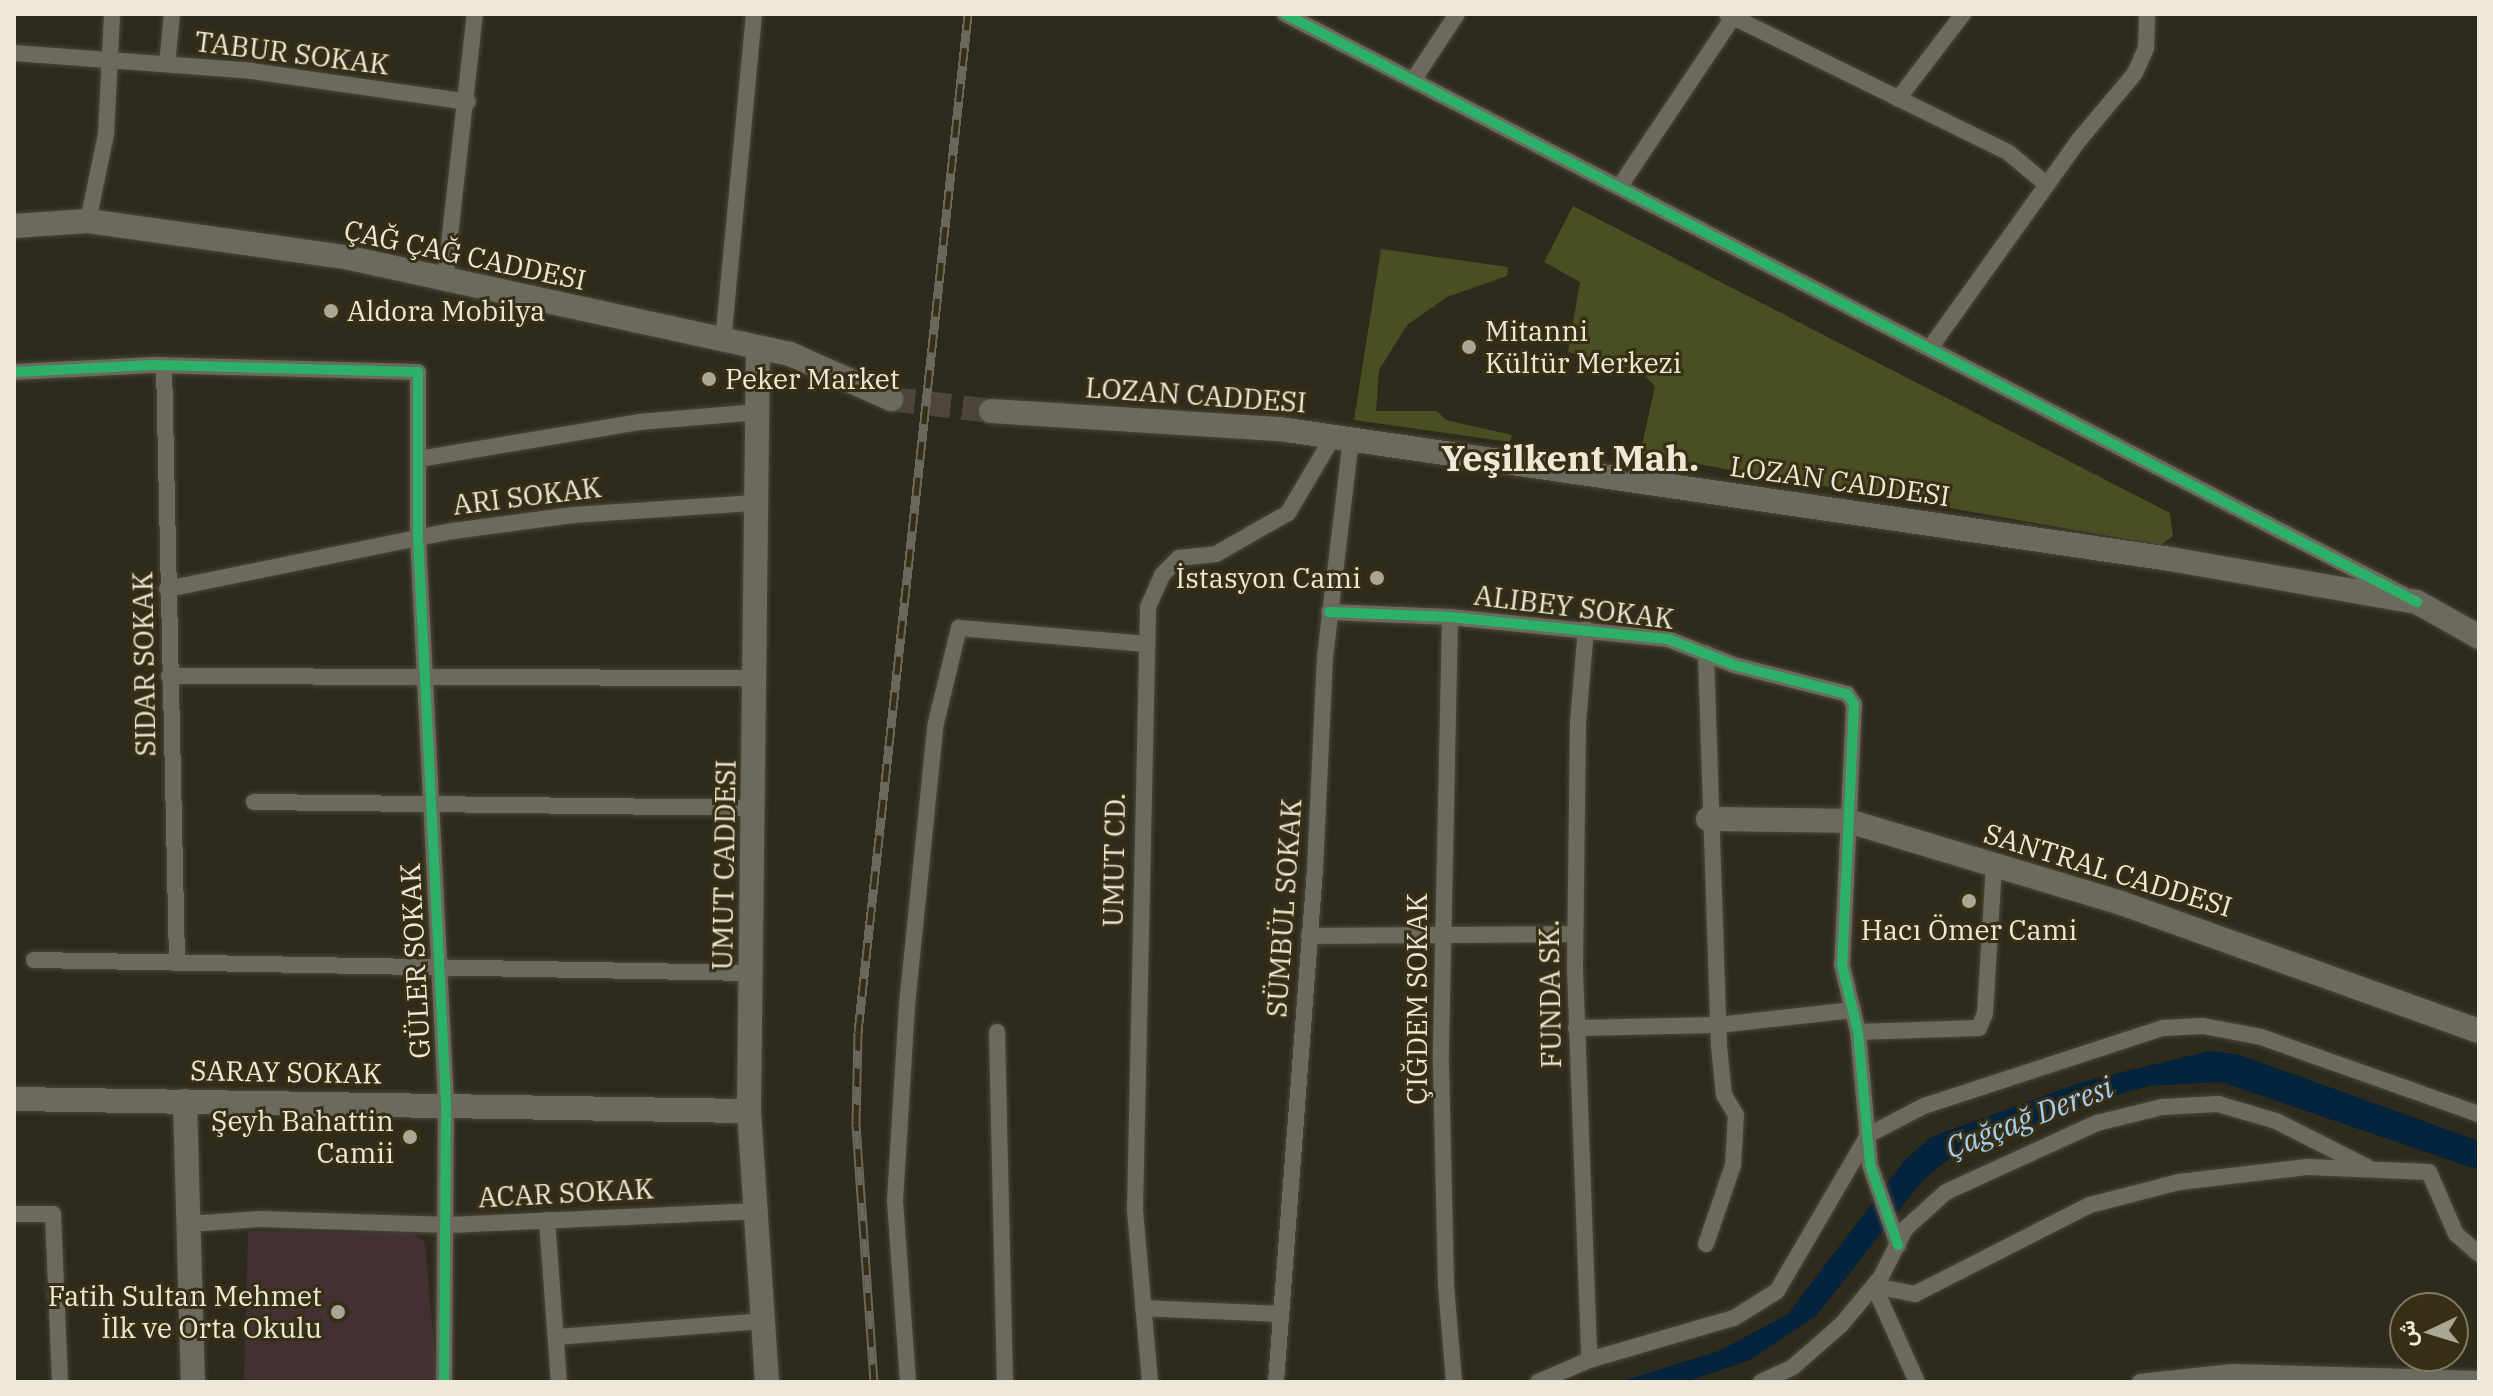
<!DOCTYPE html>
<html>
<head>
<meta charset="utf-8">
<style>
  body { margin:0 }
  #map { position:relative; width:2493px; height:1396px; overflow:hidden; background:#2f2b1c; font-family:"IBM Plex Serif",Vazirmatn,serif }
  div>[style] { position:absolute }
  .education>* { inset:0; background:#423032 }
  .green>* { inset:0; background:#4a4e23 }
  .water>* { inset:0; background:#04233c }
  .secondary-tunnel>* { height:24px; margin-top:-12px; transform-origin:0; background:repeating-linear-gradient(90deg,#4c4738 0 24px,transparent 0 36px) }
  .roads { filter:drop-shadow(0 0 2px #4a463a) drop-shadow(0 0 2px #4a463a) }
  .street>* { height:16px; margin:-8px; padding:0 8px; transform-origin:8px; border-radius:8px; background:#6c695e }
  .secondary>* { height:24px; margin:-12px; padding:0 12px; transform-origin:12px; border-radius:12px; background:#6c695e }
  .rail>* { height:9px; margin-top:-4.5px; transform-origin:0; background:repeating-linear-gradient(90deg,#372f14 0 18px,#6b675d 0 36px); box-sizing:border-box; border-block:2px solid #6b675d }
  .cycleway>* { height:10px; margin:-5px; padding:0 5px; transform-origin:5px; border-radius:5px; background:#2db169 }
  .dots>* { width:22px; height:22px; translate:-50% -50%; box-sizing:border-box; border:4px solid #372f14; border-radius:50% }
  span { translate:-50% -50%; white-space:nowrap; text-align:center; line-height:1.15; -webkit-text-stroke:6px #372f14; paint-order:stroke }
  .street-label { font-size:28px; color:#ede8d8 }
  .poi-label { font-size:28px; color:#ede8d8 }
  .left { translate:0 -50%; text-align:left }
  .right { translate:-100% -50%; text-align:right }
  .water-label { font-size:30px; color:#a3cdf3; font-style:italic }
  .district-label { font-size:36px; color:#ede8d8; font-weight:700 }
  .frame { position:absolute; inset:0; border:16px solid #ede8d8; pointer-events:none }
  .north { position:absolute; left:2389px; top:1292px; width:80px; height:80px; box-sizing:border-box; background:#372f14; border:2px solid #807962; border-radius:50%; rotate:266deg; font-size:22px; font-weight:700; line-height:32px; text-align:center; color:#ede8d8 }
  .north::after { content:''; display:block; margin:auto; width:28px; height:36px; background:#aaa696; clip-path:polygon(50% 0,100% 100%,50% 72%,0 100%) }
</style>
</head>
<body>
<div id="map">
  <div class="education">
    <div style="clip-path:polygon(248px 1231px,412px 1233px,425px 1242px,437px 1382px,244px 1382px)"></div>
  </div>
  <div class="green">
    <div style="clip-path:polygon(1573px 206px,2170px 513px,2173px 536px,2161px 545px,1640px 454px,1655px 386px,1638px 370px,1568px 352px,1580px 282px,1544px 262px)"></div>
    <div style="clip-path:polygon(1381px 249px,1508px 267px,1507px 276px,1447px 297px,1407px 325px,1379px 370px,1376px 411px,1437px 411px,1446px 420px,1512px 435px,1510px 442px,1354px 420px)"></div>
  </div>
  <div class="water">
    <div style="clip-path:polygon(2209px 1051px,2237px 1054px,2479px 1141px,2479px 1170px,2221px 1082px,2149px 1086px,2084px 1104px,1949px 1159px,1923px 1180px,1816px 1316px,1750px 1360px,1685px 1382px,1619px 1382px,1719px 1351px,1788px 1314px,1904px 1161px,1931px 1137px,2082px 1082px)"></div>
  </div>
  <div class="secondary-tunnel">
    <div style="left:891px;top:399px;width:101px;rotate:6.8deg"></div>
  </div>
  <div class="roads">
    <div class="street">
      <div style="left:1285px;top:14px;width:1259px;rotate:27.44deg"></div>
      <div style="left:1727px;top:14px;width:314px;rotate:26.2deg"></div>
      <div style="left:2009px;top:153px;width:48px;rotate:40deg"></div>
      <div style="left:14px;top:53px;width:238px;rotate:4.3deg"></div>
      <div style="left:251px;top:71px;width:219px;rotate:8.1deg"></div>
      <div style="left:167px;top:64px;width:50px;rotate:-84.3deg"></div>
      <div style="left:1414px;top:79px;width:78px;rotate:-56.5deg"></div>
      <div style="left:1898px;top:99px;width:107px;rotate:-52.6deg"></div>
      <div style="left:1620px;top:186px;width:207px;rotate:-56.2deg"></div>
      <div style="left:88px;top:221px;width:89px;rotate:-78.3deg"></div>
      <div style="left:106px;top:134px;width:120px;rotate:-87.1deg"></div>
      <div style="left:445px;top:280px;width:268px;rotate:-83.6deg"></div>
      <div style="left:723px;top:342px;width:329px;rotate:-84.6deg"></div>
      <div style="left:1930px;top:348px;width:256px;rotate:-54.4deg"></div>
      <div style="left:2079px;top:140px;width:87px;rotate:-50.1deg"></div>
      <div style="left:2135px;top:73px;width:27px;rotate:-66deg"></div>
      <div style="left:2146px;top:48px;width:34px;rotate:-88deg"></div>
      <div style="left:164px;top:365px;width:598px;rotate:88.75deg"></div>
      <div style="left:14px;top:372px;width:139px;rotate:-2.9deg"></div>
      <div style="left:153px;top:365px;width:265px;rotate:1.5deg"></div>
      <div style="left:418px;top:372px;width:166px;rotate:90deg"></div>
      <div style="left:418px;top:538px;width:566px;rotate:87.16deg"></div>
      <div style="left:446px;top:1103px;width:279px;rotate:90.4deg"></div>
      <div style="left:419px;top:459px;width:223px;rotate:-9.5deg"></div>
      <div style="left:639px;top:422px;width:120px;rotate:-4.8deg"></div>
      <div style="left:167px;top:589px;width:292px;rotate:-11.5deg"></div>
      <div style="left:453px;top:531px;width:121px;rotate:-7.6deg"></div>
      <div style="left:573px;top:515px;width:183px;rotate:-3.8deg"></div>
      <div style="left:1329px;top:612px;width:121px;rotate:2.4deg"></div>
      <div style="left:1450px;top:617px;width:219px;rotate:5.8deg"></div>
      <div style="left:1668px;top:639px;width:71px;rotate:21.5deg"></div>
      <div style="left:1734px;top:665px;width:117px;rotate:14.4deg"></div>
      <div style="left:1847px;top:694px;width:12px;rotate:55deg"></div>
      <div style="left:1854px;top:704px;width:261px;rotate:92.6deg"></div>
      <div style="left:1842px;top:965px;width:69px;rotate:76.6deg"></div>
      <div style="left:1858px;top:1032px;width:134px;rotate:84.8deg"></div>
      <div style="left:1870px;top:1165px;width:85px;rotate:70.7deg"></div>
      <div style="left:1450px;top:617px;width:447px;rotate:91.2deg"></div>
      <div style="left:1441px;top:1064px;width:222px;rotate:88.7deg"></div>
      <div style="left:1446px;top:1286px;width:96px;rotate:85.2deg"></div>
      <div style="left:1586px;top:629px;width:93px;rotate:94.9deg"></div>
      <div style="left:1578px;top:722px;width:247px;rotate:90.7deg"></div>
      <div style="left:1575px;top:969px;width:391px;rotate:87.9deg"></div>
      <div style="left:169px;top:676px;width:587px;rotate:0.2deg"></div>
      <div style="left:254px;top:802px;width:502px;rotate:0.68deg"></div>
      <div style="left:1309px;top:936px;width:266px;rotate:-0.4deg"></div>
      <div style="left:34px;top:960px;width:718px;rotate:1.04deg"></div>
      <div style="left:1576px;top:1028px;width:142px;rotate:-1.2deg"></div>
      <div style="left:1718px;top:1025px;width:136px;rotate:-6.3deg"></div>
      <div style="left:997px;top:1032px;width:350px;rotate:88.7deg"></div>
      <div style="left:1858px;top:1032px;width:121px;rotate:-1.9deg"></div>
      <div style="left:1979px;top:1028px;width:16px;rotate:-68deg"></div>
      <div style="left:1985px;top:1013px;width:147px;rotate:-86.5deg"></div>
      <div style="left:14px;top:1214px;width:39px"></div>
      <div style="left:53px;top:1214px;width:168px;rotate:87.6deg"></div>
      <div style="left:547px;top:1220px;width:162px;rotate:85.8deg"></div>
      <div style="left:189px;top:1224px;width:70px;rotate:-4.1deg"></div>
      <div style="left:259px;top:1219px;width:190px;rotate:1.8deg"></div>
      <div style="left:449px;top:1225px;width:305px;rotate:-2.6deg"></div>
      <div style="left:1706px;top:1244px;width:83px;rotate:-71.1deg"></div>
      <div style="left:1733px;top:1165px;width:50px;rotate:-86.6deg"></div>
      <div style="left:1736px;top:1115px;width:23px;rotate:-121deg"></div>
      <div style="left:1724px;top:1095px;width:48px;rotate:-95.9deg"></div>
      <div style="left:1719px;top:1047px;width:394px;rotate:-91.9deg"></div>
      <div style="left:1143px;top:1308px;width:137px;rotate:2.5deg"></div>
      <div style="left:556px;top:1337px;width:209px;rotate:-4.4deg"></div>
      <div style="left:908px;top:1382px;width:181px;rotate:-94.1deg"></div>
      <div style="left:895px;top:1201px;width:196px;rotate:-86.5deg"></div>
      <div style="left:907px;top:1005px;width:279px;rotate:-84.2deg"></div>
      <div style="left:935px;top:727px;width:102px;rotate:-76.4deg"></div>
      <div style="left:959px;top:628px;width:186px;rotate:4.9deg"></div>
      <div style="left:1150px;top:1382px;width:173px;rotate:-95deg"></div>
      <div style="left:1135px;top:1210px;width:603px;rotate:-88.76deg"></div>
      <div style="left:1148px;top:607px;width:35px;rotate:-66deg"></div>
      <div style="left:1162px;top:575px;width:24px;rotate:-45deg"></div>
      <div style="left:1179px;top:558px;width:37px;rotate:-6deg"></div>
      <div style="left:1216px;top:554px;width:83px;rotate:-29.7deg"></div>
      <div style="left:1288px;top:513px;width:88px;rotate:-59.4deg"></div>
      <div style="left:1276px;top:1382px;width:514px;rotate:-85.65deg"></div>
      <div style="left:1315px;top:869px;width:212px;rotate:-87.3deg"></div>
      <div style="left:1325px;top:657px;width:219px;rotate:-83.2deg"></div>
      <div style="left:1538px;top:1382px;width:56px;rotate:-23.3deg"></div>
      <div style="left:1589px;top:1360px;width:151px;rotate:-16.2deg"></div>
      <div style="left:1734px;top:1318px;width:51px;rotate:-32.1deg"></div>
      <div style="left:1777px;top:1291px;width:181px;rotate:-59.7deg"></div>
      <div style="left:1868px;top:1135px;width:63px;rotate:-27.4deg"></div>
      <div style="left:1924px;top:1106px;width:251px;rotate:-18.1deg"></div>
      <div style="left:2163px;top:1028px;width:40px;rotate:-2.9deg"></div>
      <div style="left:2203px;top:1026px;width:59px;rotate:10.7deg"></div>
      <div style="left:2261px;top:1037px;width:231px;rotate:19.5deg"></div>
      <div style="left:1761px;top:1382px;width:35px;rotate:-25deg"></div>
      <div style="left:1793px;top:1367px;width:64px;rotate:-41.2deg"></div>
      <div style="left:1841px;top:1325px;width:62px;rotate:-50.2deg"></div>
      <div style="left:1881px;top:1277px;width:54px;rotate:-63.4deg"></div>
      <div style="left:1905px;top:1229px;width:55px;rotate:-42.1deg"></div>
      <div style="left:1946px;top:1192px;width:166px;rotate:-24.6deg"></div>
      <div style="left:2097px;top:1123px;width:67px;rotate:-13.8deg"></div>
      <div style="left:2162px;top:1107px;width:56px;rotate:-3.1deg"></div>
      <div style="left:2218px;top:1104px;width:60px;rotate:16.3deg"></div>
      <div style="left:2276px;top:1121px;width:102px;rotate:26.8deg"></div>
      <div style="left:1917px;top:1382px;width:105px;rotate:-114.1deg"></div>
      <div style="left:1874px;top:1286px;width:42px;rotate:11deg"></div>
      <div style="left:1915px;top:1294px;width:196px;rotate:-27deg"></div>
      <div style="left:2090px;top:1205px;width:92px;rotate:-14.5deg"></div>
      <div style="left:2179px;top:1182px;width:129px;rotate:-6.7deg"></div>
      <div style="left:2307px;top:1167px;width:122px;rotate:2.3deg"></div>
      <div style="left:2429px;top:1172px;width:68px;rotate:66.5deg"></div>
      <div style="left:2456px;top:1234px;width:30px;rotate:41deg"></div>
      <div style="left:2140px;top:1382px;width:93px;rotate:-6.2deg"></div>
      <div style="left:2232px;top:1372px;width:247px;rotate:1.6deg"></div>
    </div>
    <div class="secondary">
      <div style="left:14px;top:226px;width:74px;rotate:-3.9deg"></div>
      <div style="left:88px;top:221px;width:265px;rotate:8deg"></div>
      <div style="left:350px;top:258px;width:450px;rotate:12.3deg"></div>
      <div style="left:790px;top:354px;width:111px;rotate:24deg"></div>
      <div style="left:758px;top:348px;width:763px;rotate:90.68deg"></div>
      <div style="left:749px;top:1111px;width:272px;rotate:86.2deg"></div>
      <div style="left:991px;top:411px;width:290px;rotate:3.6deg"></div>
      <div style="left:1280px;top:429px;width:899px;rotate:8.31deg"></div>
      <div style="left:2170px;top:559px;width:251px;rotate:9.9deg"></div>
      <div style="left:2417px;top:602px;width:71px;rotate:29.4deg"></div>
      <div style="left:1708px;top:819px;width:140px;rotate:0.8deg"></div>
      <div style="left:1848px;top:821px;width:288px;rotate:16.7deg"></div>
      <div style="left:2124px;top:904px;width:377px;rotate:19.7deg"></div>
      <div style="left:14px;top:1099px;width:735px;rotate:0.94deg"></div>
      <div style="left:185px;top:1101px;width:281px;rotate:88.4deg"></div>
    </div>
  </div>
  <div class="rail">
    <div style="left:874px;top:1382px;width:261px;rotate:-94deg"></div>
    <div style="left:856px;top:1122px;width:90px;rotate:-88.7deg"></div>
    <div style="left:858px;top:1032px;width:1024px;rotate:-83.83deg"></div>
  </div>
  <div class="cycleway">
    <div style="left:1285px;top:14px;width:1276px;rotate:27.45deg"></div>
    <div style="left:14px;top:372px;width:139px;rotate:-2.9deg"></div>
    <div style="left:153px;top:365px;width:265px;rotate:1.5deg"></div>
    <div style="left:418px;top:372px;width:166px;rotate:90deg"></div>
    <div style="left:418px;top:538px;width:566px;rotate:87.16deg"></div>
    <div style="left:446px;top:1103px;width:279px;rotate:90.4deg"></div>
    <div style="left:1329px;top:612px;width:121px;rotate:2.4deg"></div>
    <div style="left:1450px;top:617px;width:219px;rotate:5.8deg"></div>
    <div style="left:1668px;top:639px;width:71px;rotate:21.5deg"></div>
    <div style="left:1734px;top:665px;width:117px;rotate:14.4deg"></div>
    <div style="left:1847px;top:694px;width:12px;rotate:55deg"></div>
    <div style="left:1854px;top:704px;width:261px;rotate:92.6deg"></div>
    <div style="left:1842px;top:965px;width:69px;rotate:76.6deg"></div>
    <div style="left:1858px;top:1032px;width:134px;rotate:84.8deg"></div>
    <div style="left:1870px;top:1165px;width:85px;rotate:70.7deg"></div>
  </div>
  <div class="dots">
    <div style="left:331px;top:311px;background:#aaa696"></div>
    <div style="left:1469px;top:347px;background:#aaa696"></div>
    <div style="left:709px;top:379px;background:#aaa696"></div>
    <div style="left:1377px;top:578px;background:#aaa696"></div>
    <div style="left:1969px;top:901px;background:#aaa696"></div>
    <div style="left:410px;top:1137px;background:#aaa696"></div>
    <div style="left:338px;top:1312px;background:#aaa696"></div>
  </div>
  <div class="street-label">
    <span style="left:292px;top:53px;rotate:7deg">TABUR SOKAK</span>
    <span style="left:465px;top:255px;rotate:12deg">ÇAĞ ÇAĞ CADDESI</span>
    <span style="left:1196px;top:395px;rotate:4deg">LOZAN CADDESI</span>
    <span style="left:1840px;top:481px;rotate:8deg">LOZAN CADDESI</span>
    <span style="left:527px;top:496px;rotate:-7deg">ARI SOKAK</span>
    <span style="left:1574px;top:607px;rotate:7deg">ALIBEY SOKAK</span>
    <span style="left:144px;top:664px;rotate:-91deg">SIDAR SOKAK</span>
    <span style="left:1114px;top:860px;rotate:-89deg">UMUT CD.</span>
    <span style="left:724px;top:865px;rotate:-89deg">UMUT CADDESI</span>
    <span style="left:2108px;top:870px;rotate:17deg">SANTRAL CADDESI</span>
    <span style="left:1284px;top:908px;rotate:-86deg">SÜMBÜL SOKAK</span>
    <span style="left:415px;top:961px;rotate:-93deg">GÜLER SOKAK</span>
    <span style="left:1550px;top:994px;rotate:-91deg">FUNDA SK.</span>
    <span style="left:1417px;top:999px;rotate:-90deg">ÇIĞDEM SOKAK</span>
    <span style="left:286px;top:1072px;rotate:1deg">SARAY SOKAK</span>
    <span style="left:566px;top:1193px;rotate:-3deg">ACAR SOKAK</span>
  </div>
  <div class="poi-label">
    <span class="left" style="left:347px;top:311px">Aldora Mobilya</span>
    <span class="left" style="left:1485px;top:347px">Mitanni<br>Kültür Merkezi</span>
    <span class="left" style="left:725px;top:379px">Peker Market</span>
    <span class="right" style="left:1361px;top:578px">İstasyon Cami</span>
    <span style="left:1969px;top:930px">Hacı Ömer Cami</span>
    <span class="right" style="left:394px;top:1137px">Şeyh Bahattin<br>Camii</span>
    <span class="right" style="left:322px;top:1312px">Fatih Sultan Mehmet<br>İlk ve Orta Okulu</span>
  </div>
  <div class="water-label">
    <span style="left:2029px;top:1117px;rotate:-21deg">Çağçağ Deresi</span>
  </div>
  <div class="district-label">
    <span style="left:1570px;top:458px">Yeşilkent Mah.</span>
  </div>
  <div class="frame"></div>
  <div class="north">ش</div>
</div>
</body>
</html>
